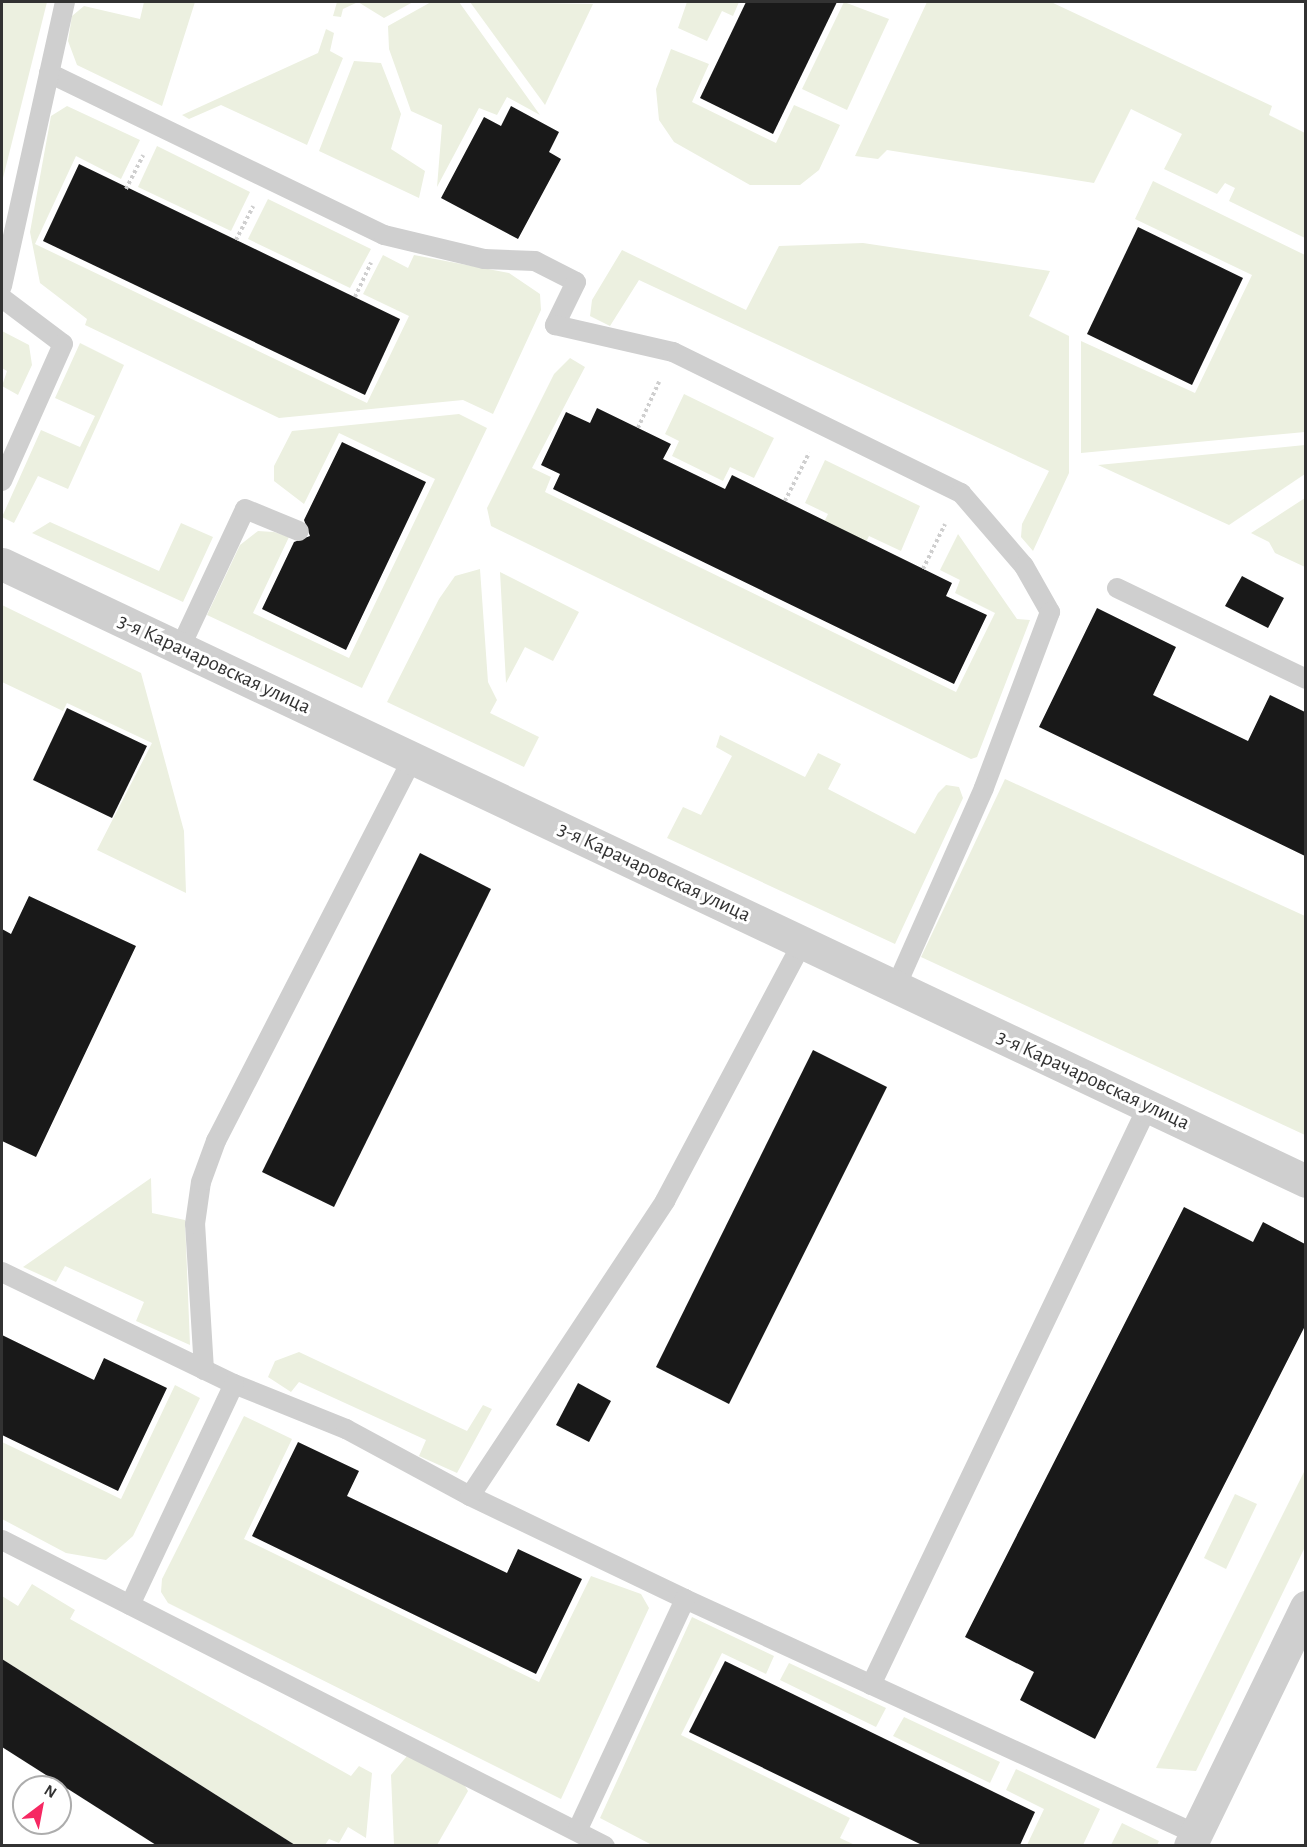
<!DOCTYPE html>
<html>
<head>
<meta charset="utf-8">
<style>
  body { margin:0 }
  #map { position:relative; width:1307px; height:1847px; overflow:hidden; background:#fff; font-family:"Alegreya Sans",sans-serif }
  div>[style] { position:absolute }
  .green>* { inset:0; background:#ecf0e0 }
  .building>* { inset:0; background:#191919 }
  .path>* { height:4px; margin-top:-2px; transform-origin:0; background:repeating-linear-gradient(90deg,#cfcfcf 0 3px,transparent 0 6px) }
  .lane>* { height:20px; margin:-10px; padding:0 10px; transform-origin:10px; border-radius:10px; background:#cfcfcf }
  .street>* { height:33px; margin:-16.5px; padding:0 16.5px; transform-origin:16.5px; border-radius:16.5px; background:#cfcfcf }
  span { translate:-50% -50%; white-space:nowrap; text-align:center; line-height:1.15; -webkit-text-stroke:6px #fff; paint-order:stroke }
  .street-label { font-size:21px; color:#323232 }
  .frame { position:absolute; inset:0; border:3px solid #323232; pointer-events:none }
  .north { position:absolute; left:12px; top:1775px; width:60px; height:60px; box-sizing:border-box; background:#fff; border:2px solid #adadad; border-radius:50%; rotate:32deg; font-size:16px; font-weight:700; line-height:24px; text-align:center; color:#323232 }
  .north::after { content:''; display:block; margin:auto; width:21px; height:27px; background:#f62862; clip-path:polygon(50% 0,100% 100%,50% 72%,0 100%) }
</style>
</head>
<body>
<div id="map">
  <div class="green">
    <div style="clip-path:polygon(2px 2px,47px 2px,3px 178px,2px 178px)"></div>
    <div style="clip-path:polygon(144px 2px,195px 2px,162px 106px,77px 65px,68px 41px,72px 16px,84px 6px,140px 19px)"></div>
    <div style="clip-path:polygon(337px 2px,413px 2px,384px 18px,358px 2px,343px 9px,341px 17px,333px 16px)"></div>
    <div style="clip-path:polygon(431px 2px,459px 2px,540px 115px,507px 97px,497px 115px,479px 108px,437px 187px,442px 125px,411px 111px,389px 49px,388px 26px)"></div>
    <div style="clip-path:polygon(470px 2px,593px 4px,545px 105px)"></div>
    <div style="clip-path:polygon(687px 2px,739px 2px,733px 16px,722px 11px,707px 41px,678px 28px)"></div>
    <div style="clip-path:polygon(844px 2px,889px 19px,847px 110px,802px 89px)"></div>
    <div style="clip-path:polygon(927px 2px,1051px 2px,1272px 106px,1269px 115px,1305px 133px,1305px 238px,1229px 201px,1235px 188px,1225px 183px,1217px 194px,1164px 169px,1182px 134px,1131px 109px,1094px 183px,887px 150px,878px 159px,855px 156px)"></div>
    <div style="clip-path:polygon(326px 29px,334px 33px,330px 51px,343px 58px,307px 145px,221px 105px,189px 119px,182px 115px,318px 53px)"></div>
    <div style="clip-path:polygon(671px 49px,709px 64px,692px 102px,776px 143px,794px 105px,840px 125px,819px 170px,800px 185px,750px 185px,674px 142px,659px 120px,656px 89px)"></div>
    <div style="clip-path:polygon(354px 61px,381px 63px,401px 114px,391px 149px,425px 171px,419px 198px,319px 151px)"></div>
    <div style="clip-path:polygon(67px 106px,140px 140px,121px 179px,76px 156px,35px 244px,367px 403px,409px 316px,363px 294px,383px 255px,408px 268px,414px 255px,509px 273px,540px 294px,541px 310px,493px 414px,463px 400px,279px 418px,85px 325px,87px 319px,40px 283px,30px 232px,51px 116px)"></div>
    <div style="clip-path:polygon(157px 146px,250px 192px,231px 231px,138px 187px)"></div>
    <div style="clip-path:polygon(1153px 181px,1305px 255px,1305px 432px,1081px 453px,1081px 341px,1195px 393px,1252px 275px,1135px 219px)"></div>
    <div style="clip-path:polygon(268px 199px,371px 249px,350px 288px,248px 239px)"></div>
    <div style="clip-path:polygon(863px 243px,1050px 271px,1029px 316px,1069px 336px,1069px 473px,1033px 551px,1021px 537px,1022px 524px,1049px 471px,639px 280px,610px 326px,590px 316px,592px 300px,622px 250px,746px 310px,779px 246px)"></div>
    <div style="clip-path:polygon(2px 331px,29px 345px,32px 365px,18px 395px,2px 386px,7px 371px,2px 368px)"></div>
    <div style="clip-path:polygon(80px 343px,124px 365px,68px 489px,38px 476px,14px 523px,2px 517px,41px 430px,80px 447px,95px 416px,55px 398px)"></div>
    <div style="clip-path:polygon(570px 358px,585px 367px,532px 468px,551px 477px,545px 492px,956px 692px,995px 613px,955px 593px,960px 580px,940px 570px,958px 534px,1017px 619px,1030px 620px,977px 757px,971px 759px,491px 526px,487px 508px,554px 374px)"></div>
    <div style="clip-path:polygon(684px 394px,774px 438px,754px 478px,730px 467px,723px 481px,672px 456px,679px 441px,665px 434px)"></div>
    <div style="clip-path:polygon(459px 414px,487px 428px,362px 688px,207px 615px,240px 545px,258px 531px,274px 532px,289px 537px,253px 613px,349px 658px,435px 479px,339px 433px,304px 504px,274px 481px,274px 466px,292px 431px)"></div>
    <div style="clip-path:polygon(1305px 445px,1305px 474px,1229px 525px,1098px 465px)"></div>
    <div style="clip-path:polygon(825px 460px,920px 506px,901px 551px,869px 536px,863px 548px,821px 528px,828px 514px,805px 503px)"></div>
    <div style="clip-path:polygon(1305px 498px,1305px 567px,1275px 553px,1269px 542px,1251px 533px)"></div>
    <div style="clip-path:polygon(50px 522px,159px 571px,181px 523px,213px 537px,183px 602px,32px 533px)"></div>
    <div style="clip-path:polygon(480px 569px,488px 682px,497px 700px,490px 713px,539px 737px,524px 767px,387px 702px,439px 599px,455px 576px)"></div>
    <div style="clip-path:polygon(500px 572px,579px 612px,553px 661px,525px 647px,506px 683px)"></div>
    <div style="clip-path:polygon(2px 605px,141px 673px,184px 831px,186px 893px,97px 850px,152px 743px,67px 703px,63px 711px,2px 682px)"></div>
    <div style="clip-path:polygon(720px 735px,805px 777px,818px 753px,841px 764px,828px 789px,915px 834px,938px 793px,946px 785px,959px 787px,963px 798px,895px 944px,667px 838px,683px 807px,701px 815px,732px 756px,716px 747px)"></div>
    <div style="clip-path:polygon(1005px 779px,1305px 916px,1305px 1135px,921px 957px)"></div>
    <div style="clip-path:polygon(151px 1178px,152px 1213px,185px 1220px,190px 1345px,136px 1321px,144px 1302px,65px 1266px,56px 1282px,23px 1267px)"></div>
    <div style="clip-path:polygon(299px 1352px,467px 1431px,483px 1405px,492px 1409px,457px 1473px,419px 1456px,426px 1440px,299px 1382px,291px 1392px,268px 1377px,275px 1361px)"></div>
    <div style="clip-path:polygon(175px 1385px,200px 1398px,133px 1536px,106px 1560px,66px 1553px,2px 1519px,2px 1442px,121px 1499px)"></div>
    <div style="clip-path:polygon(244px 1416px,292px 1439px,244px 1539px,539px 1682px,591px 1576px,641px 1594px,649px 1608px,561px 1799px,168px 1603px,161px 1592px,162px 1579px)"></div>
    <div style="clip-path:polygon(1305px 1470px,1305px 1547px,1196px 1771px,1156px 1768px)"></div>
    <div style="clip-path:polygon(1235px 1494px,1257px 1504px,1226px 1569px,1204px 1558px)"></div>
    <div style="clip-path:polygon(32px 1584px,75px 1610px,70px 1619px,351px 1776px,359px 1766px,372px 1773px,366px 1838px,348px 1827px,339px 1843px,329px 1839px,325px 1845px,295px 1845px,2px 1659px,2px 1596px,18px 1606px)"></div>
    <div style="clip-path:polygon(692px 1617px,774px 1656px,766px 1674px,722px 1653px,681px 1735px,850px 1818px,840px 1838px,855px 1845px,652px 1845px,600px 1818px)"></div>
    <div style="clip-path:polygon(789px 1663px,886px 1708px,876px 1727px,780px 1680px)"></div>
    <div style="clip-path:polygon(904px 1717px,1000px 1762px,990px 1783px,893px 1736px)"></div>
    <div style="clip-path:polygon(407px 1756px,462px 1781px,468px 1791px,437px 1845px,394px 1845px,391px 1775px)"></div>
    <div style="clip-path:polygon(1016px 1769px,1100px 1809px,1083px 1845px,1027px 1845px,1044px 1809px,1006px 1790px)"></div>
    <div style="clip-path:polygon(1122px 1823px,1159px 1841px,1157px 1845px,1111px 1845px)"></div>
  </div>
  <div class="building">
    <div style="clip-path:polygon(746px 2px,837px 2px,773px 134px,700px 98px)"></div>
    <div style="clip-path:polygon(511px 106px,559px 132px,549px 152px,561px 159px,518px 239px,441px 198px,484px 117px,501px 126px)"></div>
    <div style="clip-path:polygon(79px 164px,400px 319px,365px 395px,43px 241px)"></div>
    <div style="clip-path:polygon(1138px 227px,1243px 278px,1192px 385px,1087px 334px)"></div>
    <div style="clip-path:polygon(597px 408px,671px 444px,663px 459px,725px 489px,732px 475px,952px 583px,946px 596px,987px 615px,954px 684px,553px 489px,560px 474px,541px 465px,566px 412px,590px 423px)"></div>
    <div style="clip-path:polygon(342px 442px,426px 482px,346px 650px,262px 609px,294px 542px,310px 536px,304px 520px)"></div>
    <div style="clip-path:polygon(1242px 576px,1284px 598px,1268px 628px,1225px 606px)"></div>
    <div style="clip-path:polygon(1097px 608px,1176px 647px,1153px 695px,1248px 741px,1270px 695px,1305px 712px,1305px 856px,1039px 727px)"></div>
    <div style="clip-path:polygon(67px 708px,147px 746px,112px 818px,33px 780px)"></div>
    <div style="clip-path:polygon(420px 853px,491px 889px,334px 1207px,262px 1172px)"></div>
    <div style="clip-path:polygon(29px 896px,136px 946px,36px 1157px,2px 1141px,2px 929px,11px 934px)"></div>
    <div style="clip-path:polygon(813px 1050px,887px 1087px,729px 1404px,656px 1367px)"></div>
    <div style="clip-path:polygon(1184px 1207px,1253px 1242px,1263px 1222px,1305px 1244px,1305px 1326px,1095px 1739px,1020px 1700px,1034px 1672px,965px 1637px)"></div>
    <div style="clip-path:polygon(2px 1335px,94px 1380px,104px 1358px,167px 1388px,118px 1491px,2px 1435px)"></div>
    <div style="clip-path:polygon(578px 1383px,611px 1401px,589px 1442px,556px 1425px)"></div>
    <div style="clip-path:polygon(298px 1442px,359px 1471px,347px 1496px,507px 1573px,518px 1549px,582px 1579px,536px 1674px,252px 1536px)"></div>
    <div style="clip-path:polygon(2px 1659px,295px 1845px,156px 1845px,2px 1747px)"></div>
    <div style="clip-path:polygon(725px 1661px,1035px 1812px,1020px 1845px,922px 1845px,689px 1732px)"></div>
  </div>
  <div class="path">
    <div style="left:126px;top:189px;width:38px;rotate:-63deg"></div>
    <div style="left:236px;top:240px;width:38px;rotate:-63deg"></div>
    <div style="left:355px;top:297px;width:38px;rotate:-65deg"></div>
    <div style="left:638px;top:428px;width:51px;rotate:-65.5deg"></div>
    <div style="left:785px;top:501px;width:54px;rotate:-63.4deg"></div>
    <div style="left:923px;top:569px;width:50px;rotate:-63.9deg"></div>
  </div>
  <div class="lane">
    <div style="left:49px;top:73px;width:372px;rotate:25.8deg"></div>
    <div style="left:384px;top:235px;width:103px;rotate:13.5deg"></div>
    <div style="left:484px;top:259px;width:51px;rotate:2.2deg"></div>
    <div style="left:535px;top:261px;width:46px;rotate:27.1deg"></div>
    <div style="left:576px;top:282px;width:48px;rotate:116deg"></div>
    <div style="left:555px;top:325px;width:121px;rotate:12.9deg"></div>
    <div style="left:673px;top:352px;width:321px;rotate:26.1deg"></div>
    <div style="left:961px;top:493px;width:96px;rotate:49.2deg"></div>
    <div style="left:1024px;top:566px;width:53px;rotate:60.5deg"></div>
    <div style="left:1050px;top:612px;width:188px;rotate:110.6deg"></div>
    <div style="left:984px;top:788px;width:218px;rotate:113.9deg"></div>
    <div style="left:2px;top:286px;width:291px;rotate:-77.5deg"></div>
    <div style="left:2px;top:298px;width:76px;rotate:37deg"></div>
    <div style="left:63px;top:344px;width:150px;rotate:114deg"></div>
    <div style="left:1117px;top:588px;width:210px;rotate:25.7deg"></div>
    <div style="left:180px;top:648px;width:153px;rotate:-64.9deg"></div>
    <div style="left:245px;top:509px;width:58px;rotate:22.2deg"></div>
    <div style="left:2px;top:1272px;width:258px;rotate:25.8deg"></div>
    <div style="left:234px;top:1384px;width:121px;rotate:21.9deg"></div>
    <div style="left:346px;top:1429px;width:141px;rotate:28.4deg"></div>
    <div style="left:470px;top:1496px;width:238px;rotate:25.6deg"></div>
    <div style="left:685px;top:1599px;width:562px;rotate:24.7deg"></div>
    <div style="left:204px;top:1370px;width:146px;rotate:-93.5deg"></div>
    <div style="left:195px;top:1224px;width:42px;rotate:-81.9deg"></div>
    <div style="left:201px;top:1182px;width:44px;rotate:-69.9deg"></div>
    <div style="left:216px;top:1141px;width:431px;rotate:-62.8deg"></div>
    <div style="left:470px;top:1496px;width:354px;rotate:-56.5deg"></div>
    <div style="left:665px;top:1201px;width:292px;rotate:-62deg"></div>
    <div style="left:2px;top:1540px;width:676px;rotate:26.91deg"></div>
    <div style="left:130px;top:1605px;width:244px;rotate:-64.8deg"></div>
    <div style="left:871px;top:1685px;width:642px;rotate:-64.43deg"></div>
    <div style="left:577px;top:1831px;width:256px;rotate:-65deg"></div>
  </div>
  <div class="street">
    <div style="left:2px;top:564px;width:1443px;rotate:25.32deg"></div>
    <div style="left:1190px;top:1846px;width:266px;rotate:-64.1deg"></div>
  </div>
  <div class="street-label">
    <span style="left:214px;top:664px;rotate:25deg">3-я Карачаровская улица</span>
    <span style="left:654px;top:872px;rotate:25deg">3-я Карачаровская улица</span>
    <span style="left:1093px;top:1080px;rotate:25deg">3-я Карачаровская улица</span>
  </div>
  <div class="frame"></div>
  <div class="north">N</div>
</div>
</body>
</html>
